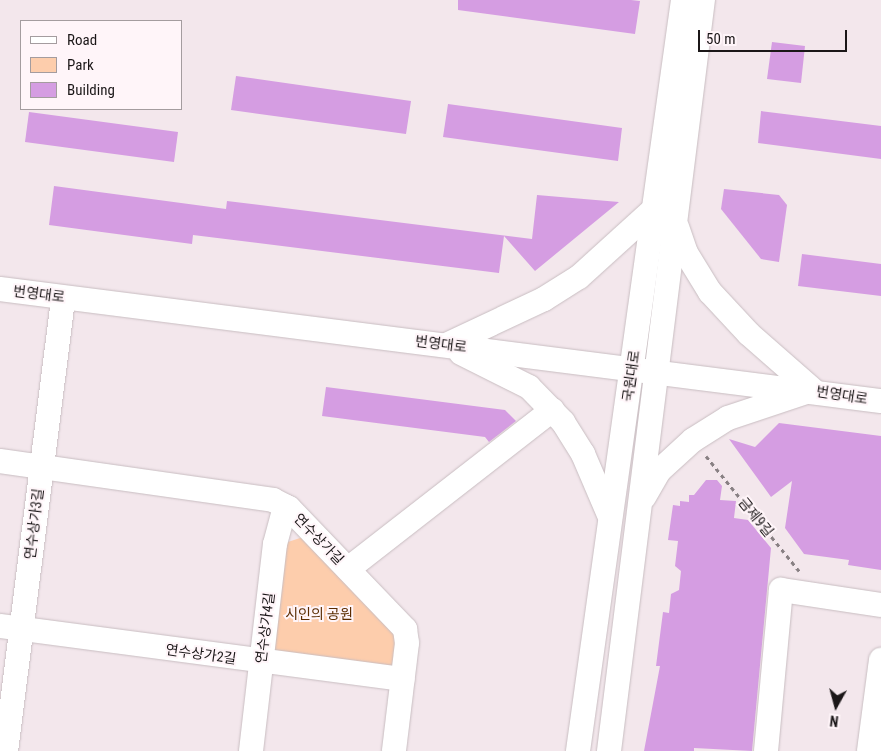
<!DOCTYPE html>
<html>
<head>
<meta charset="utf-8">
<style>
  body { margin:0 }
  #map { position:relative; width:881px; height:751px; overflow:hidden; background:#f3e7ec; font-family:"Roboto Condensed","Noto Sans KR",sans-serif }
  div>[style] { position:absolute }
  .green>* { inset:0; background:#fdcdac }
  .building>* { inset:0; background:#d59de2 }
  .path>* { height:3px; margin-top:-1.5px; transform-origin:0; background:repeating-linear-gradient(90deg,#888083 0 4px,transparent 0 8px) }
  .roads { filter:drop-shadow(0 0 1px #c8bdc1) drop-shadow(0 0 1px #c8bdc1) }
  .minor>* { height:24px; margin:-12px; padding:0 12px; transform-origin:12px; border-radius:12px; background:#fff }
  span { translate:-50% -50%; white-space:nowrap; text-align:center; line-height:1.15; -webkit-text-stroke:4px #fff5f9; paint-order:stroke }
  .street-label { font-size:14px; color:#1b1718 }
  .park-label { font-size:14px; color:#5b2c00 }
  .legend { position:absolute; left:20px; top:20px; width:162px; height:90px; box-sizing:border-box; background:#fff5f9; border:1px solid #a49c9f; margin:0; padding:6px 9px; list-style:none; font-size:15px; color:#1b1718 }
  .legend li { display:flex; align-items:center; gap:10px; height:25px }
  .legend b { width:25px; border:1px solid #a49c9f }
  .north { position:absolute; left:811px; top:681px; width:50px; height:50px; -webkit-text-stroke:4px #fff5f9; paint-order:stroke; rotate:187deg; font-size:14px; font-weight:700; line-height:20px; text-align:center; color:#1b1718 }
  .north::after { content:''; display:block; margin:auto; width:18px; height:22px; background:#1b1718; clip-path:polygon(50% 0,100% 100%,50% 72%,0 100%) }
  .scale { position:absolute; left:698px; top:30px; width:149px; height:22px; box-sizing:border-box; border:2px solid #1b1718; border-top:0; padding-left:6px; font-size:15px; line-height:18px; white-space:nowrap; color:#1b1718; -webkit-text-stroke:4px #fff5f9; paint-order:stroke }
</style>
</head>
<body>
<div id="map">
  <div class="green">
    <div style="clip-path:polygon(306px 536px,400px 632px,396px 671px,267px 654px,282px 544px)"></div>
  </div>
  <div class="building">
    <div style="clip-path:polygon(458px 0,631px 0,640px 1px,635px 34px,458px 10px)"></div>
    <div style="clip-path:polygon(772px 42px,805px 46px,801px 83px,767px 79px)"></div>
    <div style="clip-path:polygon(236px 76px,411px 101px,406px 134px,231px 110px)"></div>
    <div style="clip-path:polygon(448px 104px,622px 128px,618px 161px,443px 137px)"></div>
    <div style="clip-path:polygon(761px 111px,881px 126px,881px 159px,758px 143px)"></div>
    <div style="clip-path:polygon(29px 112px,178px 132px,174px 162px,25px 142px)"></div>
    <div style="clip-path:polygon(54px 186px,226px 209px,227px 201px,532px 239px,537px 195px,619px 202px,535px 271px,504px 236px,499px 273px,193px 235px,192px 244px,49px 225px)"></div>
    <div style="clip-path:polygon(724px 189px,779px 195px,787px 205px,779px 262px,761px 259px,721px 209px)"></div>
    <div style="clip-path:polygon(802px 254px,881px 264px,881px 296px,798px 286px)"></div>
    <div style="clip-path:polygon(326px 387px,505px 410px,516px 421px,489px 442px,485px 437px,322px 416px)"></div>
    <div style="clip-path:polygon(779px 423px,881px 436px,881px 570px,848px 565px,849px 560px,804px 554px,785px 528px,792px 481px,771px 497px,729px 439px,755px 447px)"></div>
    <div style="clip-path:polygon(706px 480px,717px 480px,722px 486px,720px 500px,736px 501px,734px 518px,748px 520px,771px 548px,752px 751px,694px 748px,694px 751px,644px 751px,660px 666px,656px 666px,663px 612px,669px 613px,671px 594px,679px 590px,681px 571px,675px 566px,678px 541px,668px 540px,673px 505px,680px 506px,680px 501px,689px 502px,689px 495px,694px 495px)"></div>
  </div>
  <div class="path">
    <div style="left:706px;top:456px;width:148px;rotate:51deg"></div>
  </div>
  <div class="roads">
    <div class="minor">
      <div style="left:677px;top:227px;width:28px;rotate:71deg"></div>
      <div style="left:686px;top:253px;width:46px;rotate:58.4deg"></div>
      <div style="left:710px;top:292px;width:57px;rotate:47.1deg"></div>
      <div style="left:749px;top:334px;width:85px;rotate:41.2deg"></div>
      <div style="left:0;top:289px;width:888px;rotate:7.25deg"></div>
      <div style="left:446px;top:345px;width:108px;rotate:-25.1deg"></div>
      <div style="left:544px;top:299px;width:41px;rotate:-32.2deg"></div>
      <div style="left:579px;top:277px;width:101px;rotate:-42.2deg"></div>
      <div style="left:461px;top:353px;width:76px;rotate:26.6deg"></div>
      <div style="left:529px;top:387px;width:49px;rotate:45.8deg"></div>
      <div style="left:563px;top:422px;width:38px;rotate:58deg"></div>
      <div style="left:583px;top:454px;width:69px;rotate:66.8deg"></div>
      <div style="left:0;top:461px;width:276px;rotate:8.1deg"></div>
      <div style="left:273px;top:500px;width:18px;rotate:27deg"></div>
      <div style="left:289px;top:508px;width:168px;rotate:46.2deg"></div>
      <div style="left:405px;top:629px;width:14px;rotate:82deg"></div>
      <div style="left:407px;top:643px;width:109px;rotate:96.9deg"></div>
      <div style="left:644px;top:497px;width:30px;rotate:-60deg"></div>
      <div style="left:659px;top:471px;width:46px;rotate:-42.4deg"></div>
      <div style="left:693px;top:440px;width:41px;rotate:-32.2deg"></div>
      <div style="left:728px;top:418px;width:82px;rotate:-18.4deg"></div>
      <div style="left:348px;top:569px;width:259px;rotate:-37.9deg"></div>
      <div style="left:0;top:626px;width:406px;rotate:7.5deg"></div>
      <div style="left:6px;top:751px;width:457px;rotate:-82.8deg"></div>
      <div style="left:251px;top:751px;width:208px;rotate:-83.4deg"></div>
      <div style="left:275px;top:544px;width:39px;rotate:-75deg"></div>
      <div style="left:578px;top:751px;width:758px;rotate:-82.04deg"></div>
      <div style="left:609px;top:751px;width:757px;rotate:-82.87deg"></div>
      <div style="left:766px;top:751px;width:162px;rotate:-84.7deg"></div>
      <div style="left:781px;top:590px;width:101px;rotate:8.5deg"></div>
      <div style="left:869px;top:751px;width:92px;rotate:-82.5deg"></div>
    </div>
  </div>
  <div class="street-label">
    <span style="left:39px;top:294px;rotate:7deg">번영대로</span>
    <span style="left:441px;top:344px;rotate:7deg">번영대로</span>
    <span style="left:631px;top:376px;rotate:-82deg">국원대로</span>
    <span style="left:842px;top:395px;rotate:9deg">번영대로</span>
    <span style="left:756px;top:517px;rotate:51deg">금제9길</span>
    <span style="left:34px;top:524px;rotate:-83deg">연수상가3길</span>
    <span style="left:319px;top:539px;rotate:46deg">연수상가길</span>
    <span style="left:265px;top:628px;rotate:-83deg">연수상가4길</span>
    <span style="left:201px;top:654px;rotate:8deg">연수상가2길</span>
  </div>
  <div class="park-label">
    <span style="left:319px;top:614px">시인의 공원</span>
  </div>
  <ul class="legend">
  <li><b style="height:6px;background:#fff"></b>Road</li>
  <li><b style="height:14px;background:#fdcdac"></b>Park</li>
  <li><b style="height:14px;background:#d59de2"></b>Building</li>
  </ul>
  <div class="north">N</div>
  <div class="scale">50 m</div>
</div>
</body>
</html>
